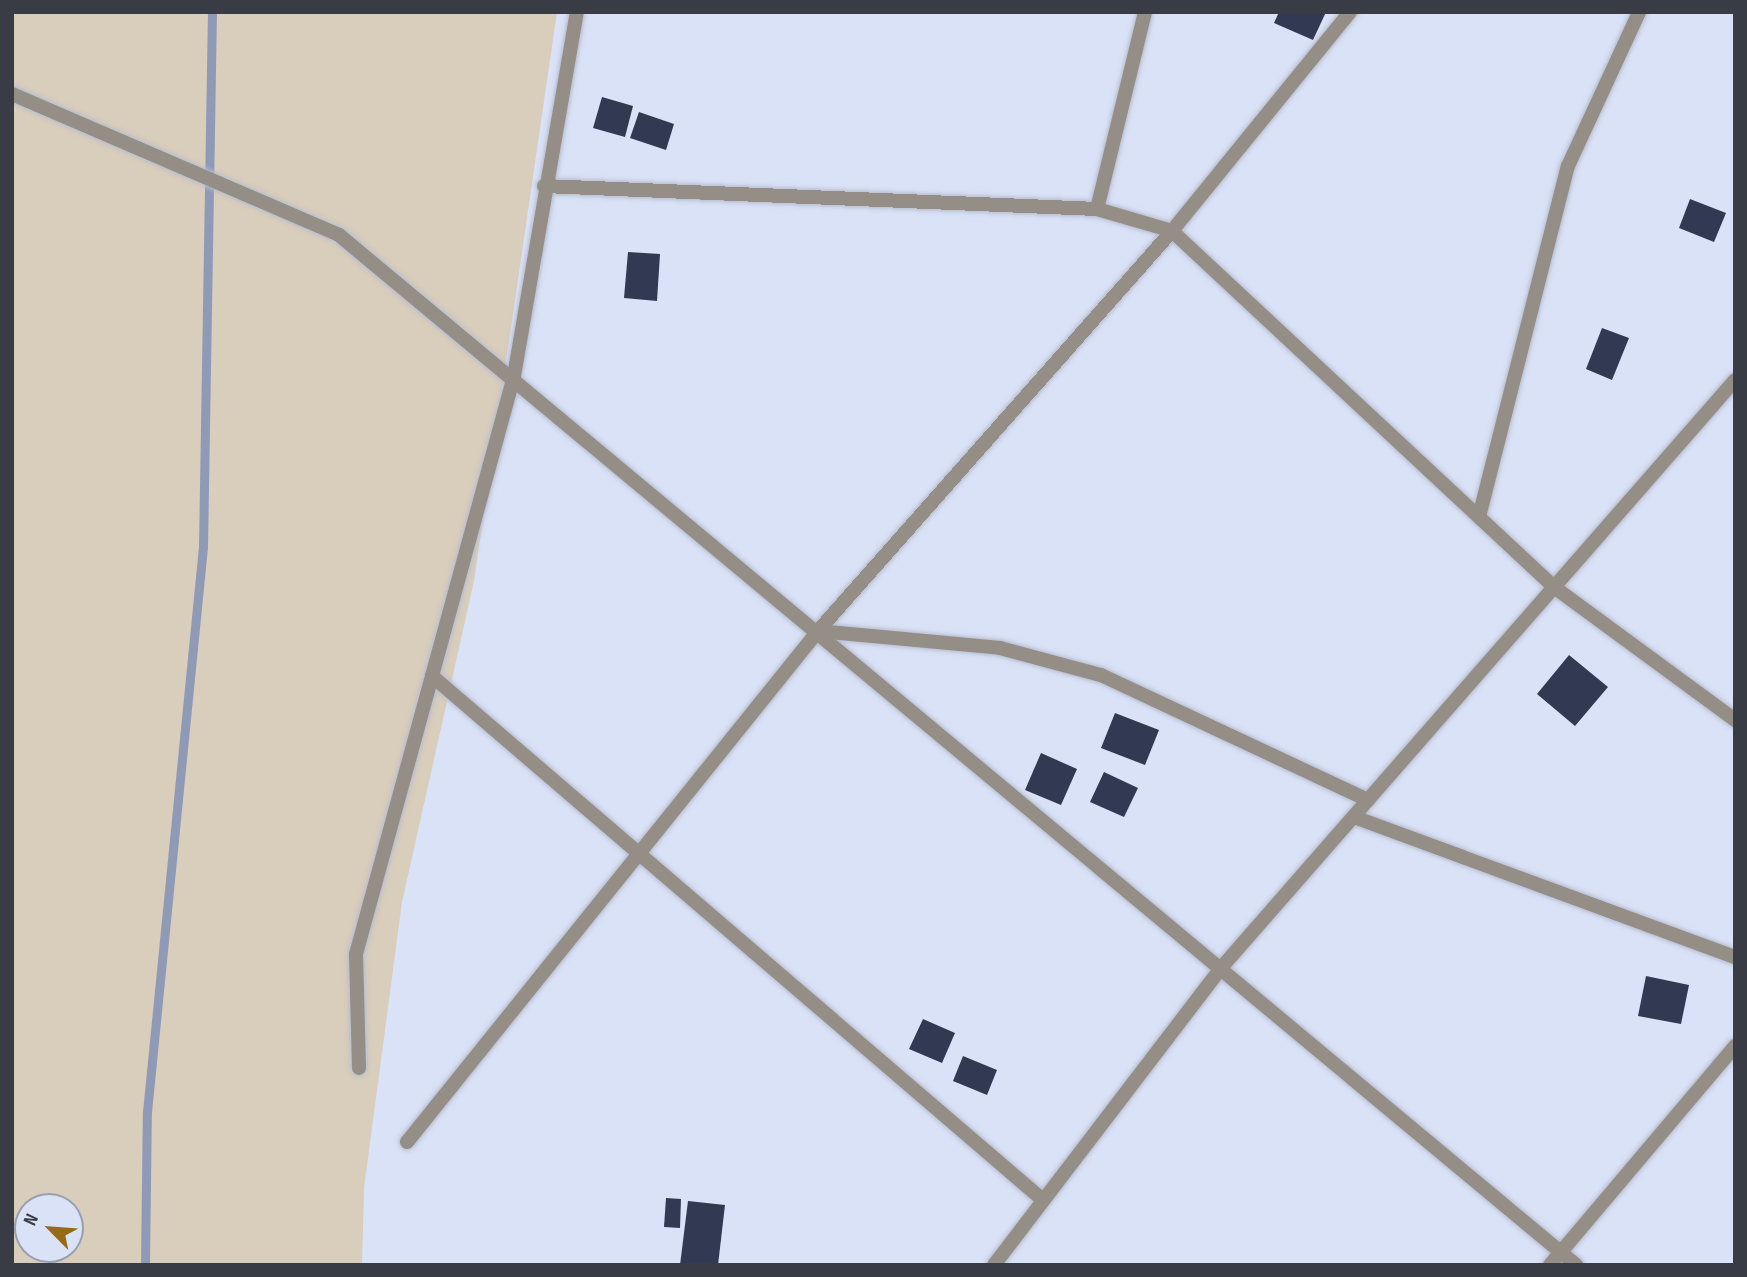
<!DOCTYPE html>
<html>
<head>
<meta charset="utf-8">
<style>
  body { margin:0 }
  #map { position:relative; width:1747px; height:1277px; overflow:hidden; background:#dae2f7; font-family:"Sofia Sans Condensed",sans-serif }
  div>[style] { position:absolute }
  .green>* { inset:0; background:#d9cdbb }
  .stream>* { height:9px; margin:-4.5px; padding:0 4.5px; transform-origin:4.5px; border-radius:4.5px; background:#8f9ab6 }
  .building>* { inset:0; background:#323a53 }
  .roads { filter:drop-shadow(0 0 2px #b7bdd0) drop-shadow(0 0 2px #b7bdd0) }
  .street>* { height:14px; margin:-7px; padding:0 7px; transform-origin:7px; border-radius:7px; background:#948e86 }
  span { translate:-50% -50%; white-space:nowrap; text-align:center; line-height:1.15; -webkit-text-stroke:7px #dae2f7; paint-order:stroke }
  .frame { position:absolute; inset:0; border:14px solid #393c44; pointer-events:none }
  .north { position:absolute; left:14px; top:1193px; width:70px; height:70px; box-sizing:border-box; background:#dae2f7; border:2px solid #9aa0af; border-radius:50%; rotate:295deg; font-size:19px; font-weight:700; line-height:28px; text-align:center; color:#393c44 }
  .north::after { content:''; display:block; margin:auto; width:24px; height:32px; background:#966a17; clip-path:polygon(50% 0,100% 100%,50% 72%,0 100%) }
</style>
</head>
<body>
<div id="map">
  <div class="green">
    <div style="clip-path:polygon(evenodd,12px 12px,557px 12px,474px 581px,402px 902px,364px 1188px,362px 1265px,12px 1265px,12px 12px,28px 1207px,70px 1207px,70px 1249px,28px 1249px,28px 1207px)"></div>
  </div>
  <div class="stream">
    <div style="left:145px;top:1265px;width:153px;rotate:-89.3deg"></div>
    <div style="left:147px;top:1112px;width:568px;rotate:-84.34deg"></div>
    <div style="left:203px;top:547px;width:535px;rotate:-89.04deg"></div>
  </div>
  <div class="building">
    <div style="clip-path:polygon(1279px 12px,1326px 12px,1313px 40px,1274px 23px)"></div>
    <div style="clip-path:polygon(602px 97px,633px 106px,625px 137px,593px 128px)"></div>
    <div style="clip-path:polygon(639px 112px,674px 124px,666px 150px,630px 138px)"></div>
    <div style="clip-path:polygon(1690px 199px,1726px 213px,1714px 242px,1679px 228px)"></div>
    <div style="clip-path:polygon(628px 252px,660px 254px,657px 301px,624px 298px)"></div>
    <div style="clip-path:polygon(1602px 328px,1629px 338px,1612px 380px,1586px 369px)"></div>
    <div style="clip-path:polygon(1569px 655px,1608px 687px,1575px 726px,1537px 694px)"></div>
    <div style="clip-path:polygon(1115px 713px,1159px 730px,1145px 765px,1101px 748px)"></div>
    <div style="clip-path:polygon(1041px 753px,1077px 769px,1061px 805px,1025px 790px)"></div>
    <div style="clip-path:polygon(1104px 772px,1138px 788px,1124px 817px,1090px 802px)"></div>
    <div style="clip-path:polygon(1646px 976px,1689px 985px,1681px 1024px,1638px 1016px)"></div>
    <div style="clip-path:polygon(923px 1019px,955px 1033px,942px 1063px,909px 1049px)"></div>
    <div style="clip-path:polygon(963px 1056px,997px 1070px,987px 1095px,953px 1081px)"></div>
    <div style="clip-path:polygon(666px 1198px,681px 1199px,680px 1228px,664px 1227px)"></div>
    <div style="clip-path:polygon(688px 1201px,725px 1205px,718px 1265px,680px 1265px)"></div>
  </div>
  <div class="roads">
    <div class="street">
      <div style="left:12px;top:94px;width:356px;rotate:23.3deg"></div>
      <div style="left:339px;top:235px;width:1610px;rotate:39.78deg"></div>
      <div style="left:544px;top:186px;width:553px;rotate:2.38deg"></div>
      <div style="left:1097px;top:209px;width:78px;rotate:16.3deg"></div>
      <div style="left:1172px;top:231px;width:522px;rotate:42.98deg"></div>
      <div style="left:1554px;top:587px;width:225px;rotate:36.3deg"></div>
      <div style="left:1097px;top:209px;width:203px;rotate:-76.3deg"></div>
      <div style="left:1479px;top:517px;width:362px;rotate:-75.8deg"></div>
      <div style="left:1568px;top:166px;width:170px;rotate:-65.2deg"></div>
      <div style="left:818px;top:631px;width:183px;rotate:5.3deg"></div>
      <div style="left:1000px;top:648px;width:105px;rotate:15deg"></div>
      <div style="left:1101px;top:675px;width:295px;rotate:25.1deg"></div>
      <div style="left:432px;top:676px;width:805px;rotate:40.62deg"></div>
      <div style="left:1354px;top:817px;width:406px;rotate:20.2deg"></div>
      <div style="left:359px;top:1068px;width:114px;rotate:-91.5deg"></div>
      <div style="left:356px;top:954px;width:599px;rotate:-74.71deg"></div>
      <div style="left:514px;top:376px;width:369px;rotate:-80.2deg"></div>
      <div style="left:407px;top:1142px;width:656px;rotate:-51.19deg"></div>
      <div style="left:818px;top:631px;width:534px;rotate:-48.49deg"></div>
      <div style="left:1172px;top:231px;width:282px;rotate:-50.9deg"></div>
      <div style="left:994px;top:1265px;width:374px;rotate:-52.6deg"></div>
      <div style="left:1221px;top:968px;width:781px;rotate:-48.84deg"></div>
      <div style="left:1550px;top:1265px;width:287px;rotate:-49.8deg"></div>
    </div>
  </div>
  <div class="frame"></div>
  <div class="north">N</div>
</div>
</body>
</html>
